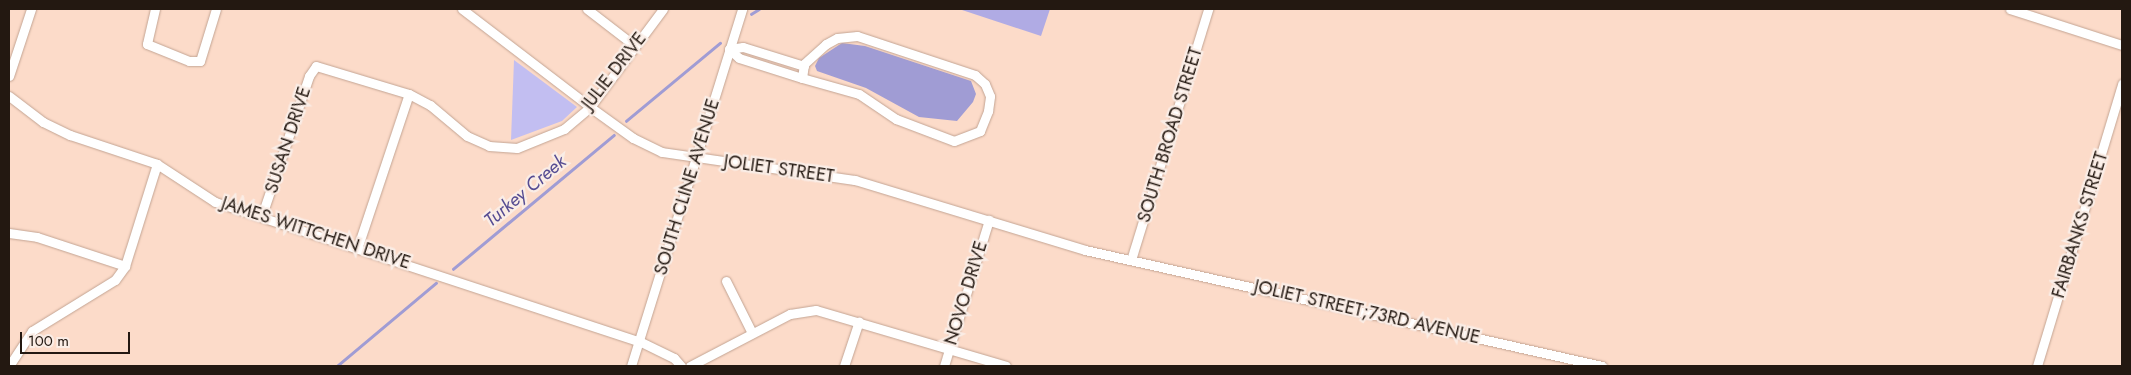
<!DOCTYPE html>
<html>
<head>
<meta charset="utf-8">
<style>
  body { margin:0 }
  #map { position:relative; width:2131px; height:375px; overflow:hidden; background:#fcdbc9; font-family:Jost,sans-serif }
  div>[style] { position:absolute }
  .green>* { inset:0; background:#c2bef1 }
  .forest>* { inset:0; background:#b0abe4 }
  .water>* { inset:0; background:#a09cd4 }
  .stream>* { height:2.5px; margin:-1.25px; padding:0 1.25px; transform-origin:1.25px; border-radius:1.25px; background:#a09cd4 }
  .roads { filter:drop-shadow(0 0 1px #c3a493) drop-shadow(0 0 1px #c3a493) }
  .minor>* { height:9px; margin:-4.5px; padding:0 4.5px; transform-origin:4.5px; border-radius:4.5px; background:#fff }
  span { translate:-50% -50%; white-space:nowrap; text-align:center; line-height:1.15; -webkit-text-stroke:4.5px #faede6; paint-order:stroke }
  .street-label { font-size:18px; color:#231811 }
  .water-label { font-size:19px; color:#564c92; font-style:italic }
  .frame { position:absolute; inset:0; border:10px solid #231811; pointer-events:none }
  .scale { position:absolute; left:20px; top:332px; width:110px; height:22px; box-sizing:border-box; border:2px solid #231811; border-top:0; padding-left:6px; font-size:15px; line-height:18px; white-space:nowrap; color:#231811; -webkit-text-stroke:4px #faede6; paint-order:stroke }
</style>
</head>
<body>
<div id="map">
  <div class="green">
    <div style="clip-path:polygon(514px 60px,577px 107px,562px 121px,511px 140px)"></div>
  </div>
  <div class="forest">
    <div style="clip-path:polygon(959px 9px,1050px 9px,1041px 36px)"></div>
  </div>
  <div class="water">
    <div style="clip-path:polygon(842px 43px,865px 46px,971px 81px,976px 94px,973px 102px,957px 121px,919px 117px,866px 88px,817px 71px,815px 66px,819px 58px)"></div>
  </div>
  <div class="stream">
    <div style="left:751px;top:14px;width:9px;rotate:-32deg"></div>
    <div style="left:626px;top:121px;width:122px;rotate:-39.7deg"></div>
    <div style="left:453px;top:269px;width:209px;rotate:-39.8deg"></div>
    <div style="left:337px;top:366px;width:129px;rotate:-40deg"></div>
  </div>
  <div class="roads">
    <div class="minor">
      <div style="left:155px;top:9px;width:36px;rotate:103deg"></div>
      <div style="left:147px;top:44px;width:45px;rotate:22deg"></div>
      <div style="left:189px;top:61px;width:11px"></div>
      <div style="left:200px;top:61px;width:54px;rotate:-72.9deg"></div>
      <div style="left:462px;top:9px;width:161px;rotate:37.4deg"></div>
      <div style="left:590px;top:107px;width:53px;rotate:35.8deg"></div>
      <div style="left:633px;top:138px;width:32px;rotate:26deg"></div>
      <div style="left:662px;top:152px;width:195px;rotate:8.3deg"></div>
      <div style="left:855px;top:180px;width:240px;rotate:16.9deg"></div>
      <div style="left:1085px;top:250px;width:530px;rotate:12.65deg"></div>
      <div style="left:587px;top:9px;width:61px;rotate:37.6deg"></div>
      <div style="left:2010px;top:9px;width:118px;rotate:17.8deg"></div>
      <div style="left:729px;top:49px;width:13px;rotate:42deg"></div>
      <div style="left:739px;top:58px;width:66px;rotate:17.6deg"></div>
      <div style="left:802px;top:78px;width:59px;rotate:15.7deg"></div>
      <div style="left:859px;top:94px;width:45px;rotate:34deg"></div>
      <div style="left:896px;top:119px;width:62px;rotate:20.8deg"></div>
      <div style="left:954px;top:141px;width:28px;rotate:-21deg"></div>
      <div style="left:980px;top:131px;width:22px;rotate:-68deg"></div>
      <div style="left:988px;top:111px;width:15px;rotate:-82deg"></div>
      <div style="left:990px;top:96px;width:13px;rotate:-113deg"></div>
      <div style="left:985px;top:84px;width:13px;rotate:-138deg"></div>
      <div style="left:975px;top:75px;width:124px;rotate:-161.7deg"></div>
      <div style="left:857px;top:36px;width:20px;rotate:174deg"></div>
      <div style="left:837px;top:38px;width:13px;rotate:151deg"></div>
      <div style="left:826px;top:44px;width:30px;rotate:138deg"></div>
      <div style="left:804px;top:64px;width:14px;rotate:98deg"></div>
      <div style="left:729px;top:49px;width:14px;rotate:-8deg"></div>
      <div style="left:743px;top:47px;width:64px;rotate:17.3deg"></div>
      <div style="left:9px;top:76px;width:71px;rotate:-71.8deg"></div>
      <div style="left:9px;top:96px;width:43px;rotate:37.4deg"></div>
      <div style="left:43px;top:122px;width:30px;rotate:26deg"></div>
      <div style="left:70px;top:135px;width:92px;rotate:18.4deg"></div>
      <div style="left:157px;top:164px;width:69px;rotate:33.2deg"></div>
      <div style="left:215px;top:202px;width:446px;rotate:18.2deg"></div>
      <div style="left:639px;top:341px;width:39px;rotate:26deg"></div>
      <div style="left:674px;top:358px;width:11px;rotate:49deg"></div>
      <div style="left:262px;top:215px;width:147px;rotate:-71.3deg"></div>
      <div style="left:309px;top:76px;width:12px;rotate:-55deg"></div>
      <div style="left:316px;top:66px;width:97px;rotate:16.8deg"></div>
      <div style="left:409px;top:94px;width:24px;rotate:28deg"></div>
      <div style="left:430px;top:105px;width:48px;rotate:40deg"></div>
      <div style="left:467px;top:136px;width:24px;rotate:24deg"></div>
      <div style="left:489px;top:146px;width:28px;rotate:4deg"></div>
      <div style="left:517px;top:148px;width:51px;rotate:-22deg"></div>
      <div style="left:564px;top:129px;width:34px;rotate:-40deg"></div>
      <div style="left:590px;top:107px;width:122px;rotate:-53.3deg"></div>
      <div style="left:9px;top:233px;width:28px;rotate:8deg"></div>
      <div style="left:37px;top:237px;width:93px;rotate:18.2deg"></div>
      <div style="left:358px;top:246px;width:160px;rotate:-71.5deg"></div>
      <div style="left:1131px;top:260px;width:263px;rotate:-72.9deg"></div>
      <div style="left:726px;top:281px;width:58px;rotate:63.4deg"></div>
      <div style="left:9px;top:366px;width:42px;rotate:-56.7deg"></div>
      <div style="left:32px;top:331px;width:97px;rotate:-31.6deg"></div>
      <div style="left:115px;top:280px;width:17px;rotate:-54deg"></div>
      <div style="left:125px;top:266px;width:107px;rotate:-72.6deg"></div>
      <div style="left:631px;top:366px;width:374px;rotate:-72.7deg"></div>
      <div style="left:690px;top:366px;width:113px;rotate:-27.5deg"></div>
      <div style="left:790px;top:314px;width:26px;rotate:-9deg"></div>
      <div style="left:816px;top:310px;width:198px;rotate:16.4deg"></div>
      <div style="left:844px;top:366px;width:47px;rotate:-71.6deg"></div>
      <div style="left:944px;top:366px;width:153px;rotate:-72.9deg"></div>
      <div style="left:2037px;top:366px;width:295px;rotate:-73.2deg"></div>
    </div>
  </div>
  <div class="street-label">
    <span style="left:614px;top:71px;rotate:-52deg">JULIE DRIVE</span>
    <span style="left:1170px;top:135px;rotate:-73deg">SOUTH BROAD STREET</span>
    <span style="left:288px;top:140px;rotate:-72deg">SUSAN DRIVE</span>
    <span style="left:779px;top:169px;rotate:8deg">JOLIET STREET</span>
    <span style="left:687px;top:187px;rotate:-73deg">SOUTH CLINE AVENUE</span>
    <span style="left:2080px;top:225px;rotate:-73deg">FAIRBANKS STREET</span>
    <span style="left:316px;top:233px;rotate:18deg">JAMES WITTCHEN DRIVE</span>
    <span style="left:966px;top:293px;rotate:-73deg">NOVO DRIVE</span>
    <span style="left:1367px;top:312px;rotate:13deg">JOLIET STREET;73RD AVENUE</span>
  </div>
  <div class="water-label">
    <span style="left:525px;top:191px;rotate:-40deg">Turkey Creek</span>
  </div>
  <div class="frame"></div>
  <div class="scale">100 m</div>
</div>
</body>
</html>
